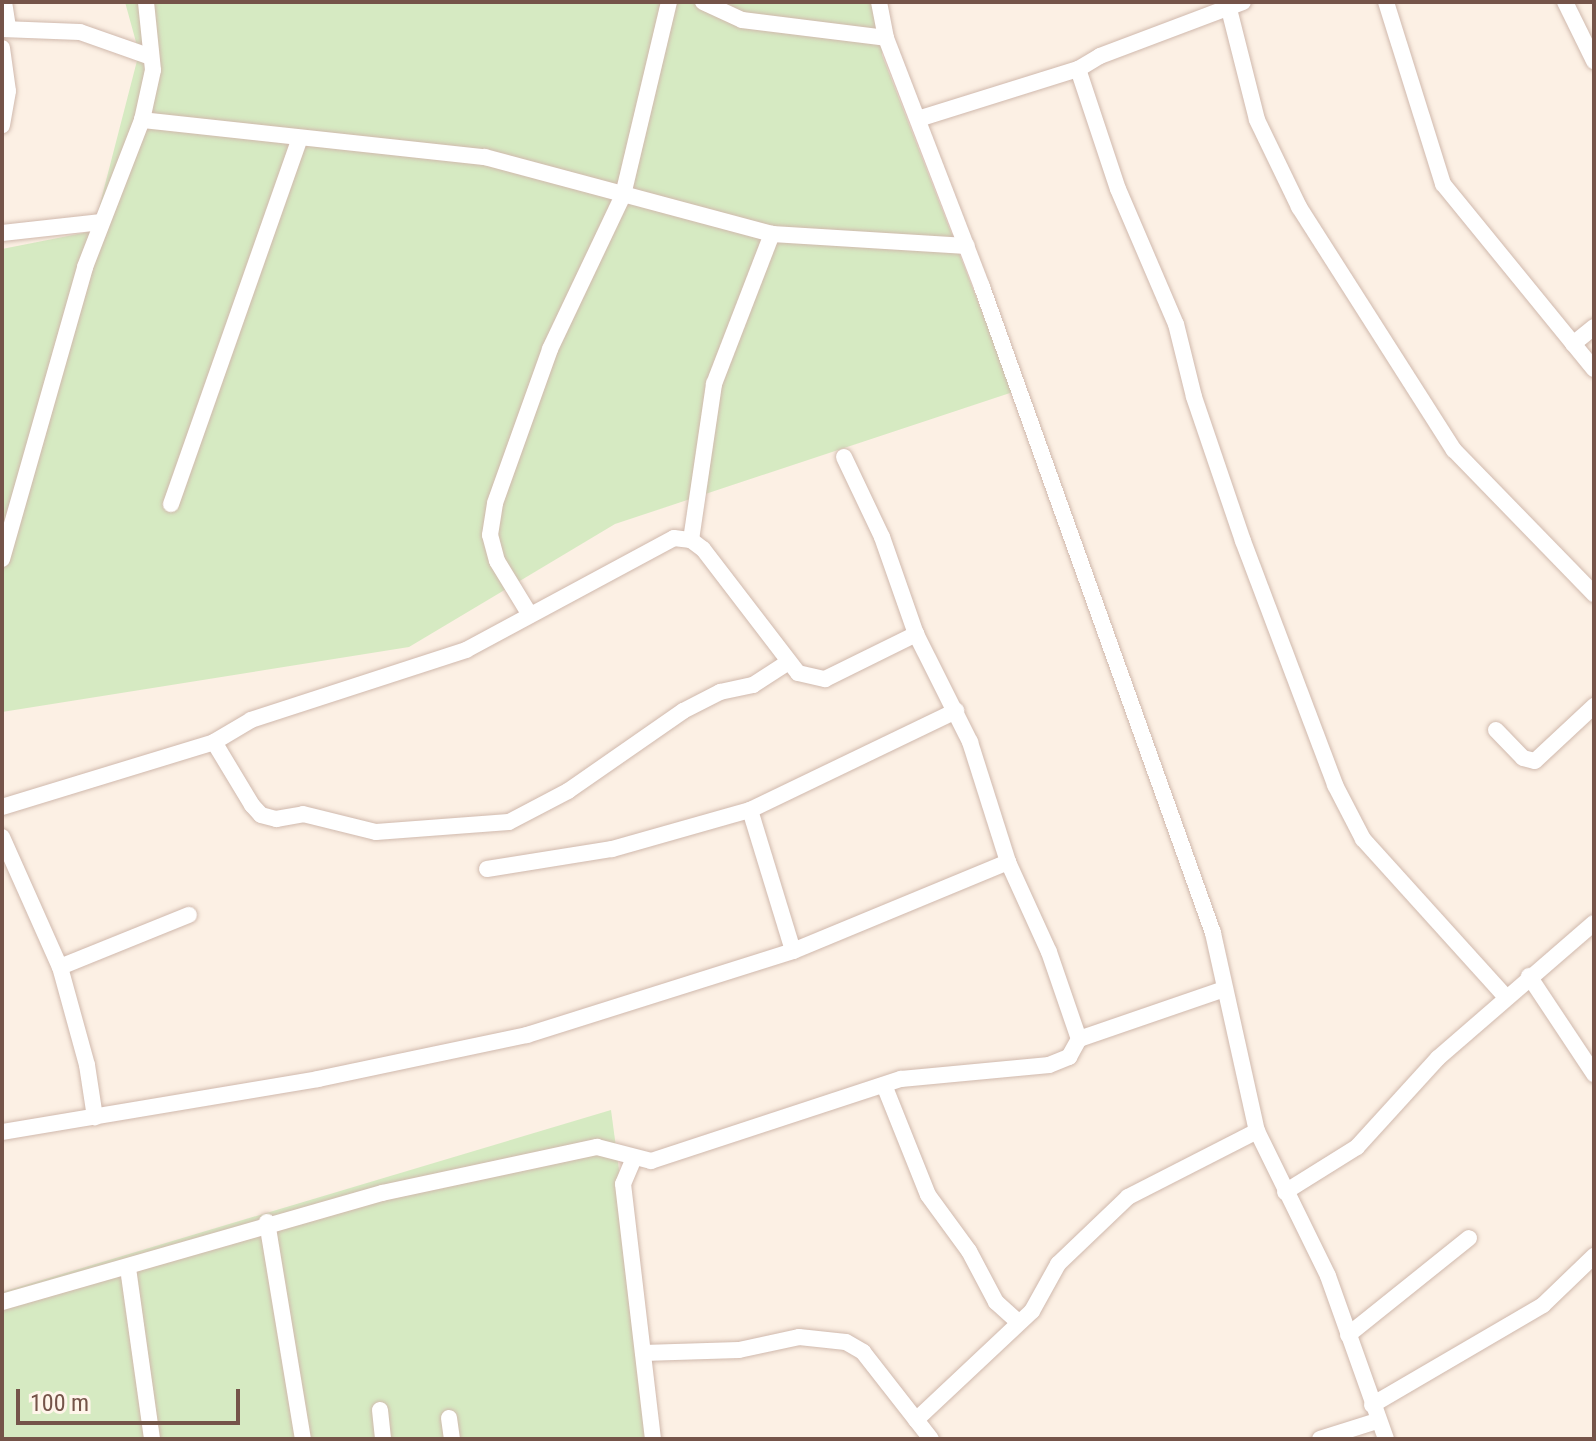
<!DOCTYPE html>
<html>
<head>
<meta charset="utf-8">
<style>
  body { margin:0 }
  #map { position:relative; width:1596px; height:1441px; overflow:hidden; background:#fcf0e4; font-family:"Roboto Condensed",sans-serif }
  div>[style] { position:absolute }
  .green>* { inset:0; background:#d6eac2 }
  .roads { filter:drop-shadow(0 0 2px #d0b9ad) drop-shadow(0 0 2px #d0b9ad) }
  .minor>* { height:16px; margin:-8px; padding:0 8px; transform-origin:8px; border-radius:8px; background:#fff }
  span { translate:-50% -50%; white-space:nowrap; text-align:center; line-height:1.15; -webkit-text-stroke:6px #fff5ea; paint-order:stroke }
  .frame { position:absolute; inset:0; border:4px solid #755449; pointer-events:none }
  .scale { position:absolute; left:16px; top:1389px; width:224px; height:36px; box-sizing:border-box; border:4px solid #755449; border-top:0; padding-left:10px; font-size:24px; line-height:28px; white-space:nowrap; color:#755449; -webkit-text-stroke:6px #fff5ea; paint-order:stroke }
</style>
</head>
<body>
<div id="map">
  <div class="green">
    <div style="clip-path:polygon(125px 2px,882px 2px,882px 55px,1013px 392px,615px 524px,409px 647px,2px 712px,2px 249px,93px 231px,139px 53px)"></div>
    <div style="clip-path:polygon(611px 1110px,655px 1439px,2px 1439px,2px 1292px)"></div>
  </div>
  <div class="roads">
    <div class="minor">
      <div style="left:4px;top:2px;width:26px;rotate:81deg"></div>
      <div style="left:703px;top:2px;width:43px;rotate:24.8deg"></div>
      <div style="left:742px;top:20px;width:145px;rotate:7.1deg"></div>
      <div style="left:879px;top:2px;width:37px;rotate:79deg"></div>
      <div style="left:886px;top:38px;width:267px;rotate:68.9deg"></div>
      <div style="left:982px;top:287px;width:686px;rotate:70.32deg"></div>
      <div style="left:1213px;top:933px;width:203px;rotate:77.5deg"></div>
      <div style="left:1257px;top:1131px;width:161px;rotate:63.9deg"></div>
      <div style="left:1328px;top:1276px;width:173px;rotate:70.4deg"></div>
      <div style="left:1243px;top:2px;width:153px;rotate:159.3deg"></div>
      <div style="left:1100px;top:56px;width:26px;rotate:149deg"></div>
      <div style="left:1078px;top:69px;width:126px;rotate:71.6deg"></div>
      <div style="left:1118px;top:189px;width:147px;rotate:66.8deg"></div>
      <div style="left:1176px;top:324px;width:75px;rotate:76.1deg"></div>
      <div style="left:1194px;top:397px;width:152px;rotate:71.2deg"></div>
      <div style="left:1243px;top:541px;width:261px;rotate:69.3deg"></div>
      <div style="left:1335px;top:785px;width:61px;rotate:62.6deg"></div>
      <div style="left:1363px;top:839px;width:213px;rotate:47.9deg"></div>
      <div style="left:1386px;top:2px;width:191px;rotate:72.6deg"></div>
      <div style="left:1443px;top:184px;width:239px;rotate:50.8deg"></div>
      <div style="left:1565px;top:2px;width:66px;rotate:63.8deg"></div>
      <div style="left:1229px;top:9px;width:114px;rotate:75.8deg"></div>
      <div style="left:1257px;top:120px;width:97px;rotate:64.2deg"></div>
      <div style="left:1299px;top:207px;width:288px;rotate:57.5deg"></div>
      <div style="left:1454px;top:450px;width:201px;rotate:45.8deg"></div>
      <div style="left:2px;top:29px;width:78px;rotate:2.2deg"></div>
      <div style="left:80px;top:32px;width:75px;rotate:19.4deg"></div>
      <div style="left:2px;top:48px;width:43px;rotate:82.1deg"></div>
      <div style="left:8px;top:91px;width:35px;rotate:100deg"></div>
      <div style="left:918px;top:119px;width:168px;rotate:-17.4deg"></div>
      <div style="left:142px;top:120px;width:345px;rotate:6.2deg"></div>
      <div style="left:485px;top:157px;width:297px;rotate:15deg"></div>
      <div style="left:772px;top:234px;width:195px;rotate:3.5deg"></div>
      <div style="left:2px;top:233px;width:100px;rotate:-6.3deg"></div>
      <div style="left:1573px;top:344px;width:27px;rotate:-39deg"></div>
      <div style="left:844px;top:457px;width:89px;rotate:64.6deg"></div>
      <div style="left:882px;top:537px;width:103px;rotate:70.7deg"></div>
      <div style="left:916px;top:634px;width:121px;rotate:63.4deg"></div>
      <div style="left:970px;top:742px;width:126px;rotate:72.4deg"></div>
      <div style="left:171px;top:504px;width:386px;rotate:-70.6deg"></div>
      <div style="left:691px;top:540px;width:158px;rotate:-81.6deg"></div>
      <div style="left:714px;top:384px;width:161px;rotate:-68.9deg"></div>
      <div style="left:2px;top:559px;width:304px;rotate:-74.1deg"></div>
      <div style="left:85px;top:267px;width:158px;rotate:-68.8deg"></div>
      <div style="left:142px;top:120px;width:51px;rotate:-77.6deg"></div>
      <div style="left:153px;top:70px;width:68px;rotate:-95.9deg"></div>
      <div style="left:530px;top:615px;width:63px;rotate:-121.4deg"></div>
      <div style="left:497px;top:561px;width:27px;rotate:-105deg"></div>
      <div style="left:490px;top:535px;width:32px;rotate:-81deg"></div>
      <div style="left:495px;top:503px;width:164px;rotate:-70.3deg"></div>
      <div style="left:550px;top:349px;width:170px;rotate:-64.6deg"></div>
      <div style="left:623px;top:195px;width:198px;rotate:-76.6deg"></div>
      <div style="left:1496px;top:730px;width:39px;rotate:46deg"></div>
      <div style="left:1523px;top:758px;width:12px;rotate:14deg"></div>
      <div style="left:1535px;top:761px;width:81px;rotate:-43deg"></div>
      <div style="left:214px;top:742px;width:74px;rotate:58.9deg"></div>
      <div style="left:252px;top:805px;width:13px;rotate:48deg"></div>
      <div style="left:261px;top:815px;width:16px;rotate:15deg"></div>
      <div style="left:276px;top:819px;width:27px;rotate:-10deg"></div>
      <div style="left:303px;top:814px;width:75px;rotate:13.9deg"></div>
      <div style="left:376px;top:832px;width:133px;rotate:-4.3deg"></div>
      <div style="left:509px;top:822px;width:67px;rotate:-27.7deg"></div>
      <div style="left:568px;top:791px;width:140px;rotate:-34.8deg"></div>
      <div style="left:683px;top:711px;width:42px;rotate:-27.2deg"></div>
      <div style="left:720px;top:692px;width:34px;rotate:-12deg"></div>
      <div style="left:753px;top:685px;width:40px;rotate:-32.9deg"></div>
      <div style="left:2px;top:807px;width:222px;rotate:-17deg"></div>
      <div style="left:214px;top:742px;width:43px;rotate:-30.7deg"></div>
      <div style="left:251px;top:720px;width:226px;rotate:-18deg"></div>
      <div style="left:466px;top:650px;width:236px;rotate:-28.3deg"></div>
      <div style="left:674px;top:538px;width:17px;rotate:7deg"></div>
      <div style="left:691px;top:540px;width:15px;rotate:37deg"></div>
      <div style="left:703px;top:549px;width:156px;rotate:52.5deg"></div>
      <div style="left:798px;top:673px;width:28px;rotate:13deg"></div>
      <div style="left:825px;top:679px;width:102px;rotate:-26.3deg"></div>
      <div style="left:750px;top:810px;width:147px;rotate:73deg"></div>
      <div style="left:2px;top:837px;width:142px;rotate:66deg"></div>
      <div style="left:60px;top:967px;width:102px;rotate:74.6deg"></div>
      <div style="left:87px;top:1065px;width:53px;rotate:81.3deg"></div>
      <div style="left:487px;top:869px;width:127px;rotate:-9.1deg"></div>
      <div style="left:612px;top:849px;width:143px;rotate:-15.8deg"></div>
      <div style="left:750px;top:810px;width:229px;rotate:-25.7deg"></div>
      <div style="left:60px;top:967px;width:139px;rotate:-22deg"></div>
      <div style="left:1529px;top:976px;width:118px;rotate:56.4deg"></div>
      <div style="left:884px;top:1085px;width:118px;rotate:68.2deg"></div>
      <div style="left:928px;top:1195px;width:69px;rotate:53.8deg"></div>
      <div style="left:969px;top:1251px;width:58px;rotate:62.1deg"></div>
      <div style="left:996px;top:1302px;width:28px;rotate:42deg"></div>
      <div style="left:2px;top:1132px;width:320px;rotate:-9.5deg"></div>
      <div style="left:318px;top:1079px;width:214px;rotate:-11.9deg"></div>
      <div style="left:527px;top:1035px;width:279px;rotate:-17.5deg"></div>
      <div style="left:793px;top:951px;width:233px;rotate:-22.5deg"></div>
      <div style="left:1008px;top:862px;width:99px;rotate:65.5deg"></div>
      <div style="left:1049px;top:952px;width:92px;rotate:71deg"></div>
      <div style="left:634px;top:1158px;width:28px;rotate:113deg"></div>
      <div style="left:623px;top:1184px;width:257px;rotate:83.3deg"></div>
      <div style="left:1285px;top:1192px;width:85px;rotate:-32deg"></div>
      <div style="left:1357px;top:1147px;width:120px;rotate:-47.7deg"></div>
      <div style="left:1438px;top:1058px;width:206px;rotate:-40.9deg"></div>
      <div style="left:267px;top:1222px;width:220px;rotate:80.6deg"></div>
      <div style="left:128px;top:1268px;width:173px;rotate:82deg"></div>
      <div style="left:2px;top:1302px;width:395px;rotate:-16deg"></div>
      <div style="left:382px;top:1193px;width:220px;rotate:-12.1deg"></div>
      <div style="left:597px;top:1147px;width:56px;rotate:14.5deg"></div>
      <div style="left:651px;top:1161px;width:263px;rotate:-18.2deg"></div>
      <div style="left:901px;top:1079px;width:149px;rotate:-5.4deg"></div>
      <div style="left:1049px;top:1065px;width:22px;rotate:-22deg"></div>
      <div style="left:1069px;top:1057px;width:21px;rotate:-61deg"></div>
      <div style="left:1079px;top:1039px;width:153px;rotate:-19deg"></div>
      <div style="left:1348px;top:1335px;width:155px;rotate:-38.7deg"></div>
      <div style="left:643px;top:1353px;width:96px;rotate:-1.8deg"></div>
      <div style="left:739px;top:1350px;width:61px;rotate:-12.2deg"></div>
      <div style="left:799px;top:1337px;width:47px;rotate:6.1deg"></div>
      <div style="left:846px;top:1342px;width:20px;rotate:30deg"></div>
      <div style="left:863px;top:1352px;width:110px;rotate:52deg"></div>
      <div style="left:1372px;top:1405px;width:198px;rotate:-30.3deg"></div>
      <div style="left:1543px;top:1305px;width:71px;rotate:-43.9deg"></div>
      <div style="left:380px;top:1410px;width:29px;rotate:84deg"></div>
      <div style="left:449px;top:1418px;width:21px;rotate:82deg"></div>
      <div style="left:916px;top:1420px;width:159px;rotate:-43.2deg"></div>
      <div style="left:1032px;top:1311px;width:54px;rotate:-61deg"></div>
      <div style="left:1058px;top:1264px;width:97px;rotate:-43.7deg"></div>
      <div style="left:1128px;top:1197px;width:145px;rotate:-27.1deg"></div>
      <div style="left:1320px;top:1439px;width:60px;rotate:-17.5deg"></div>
    </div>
  </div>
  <div class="frame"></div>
  <div class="scale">100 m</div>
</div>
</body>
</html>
